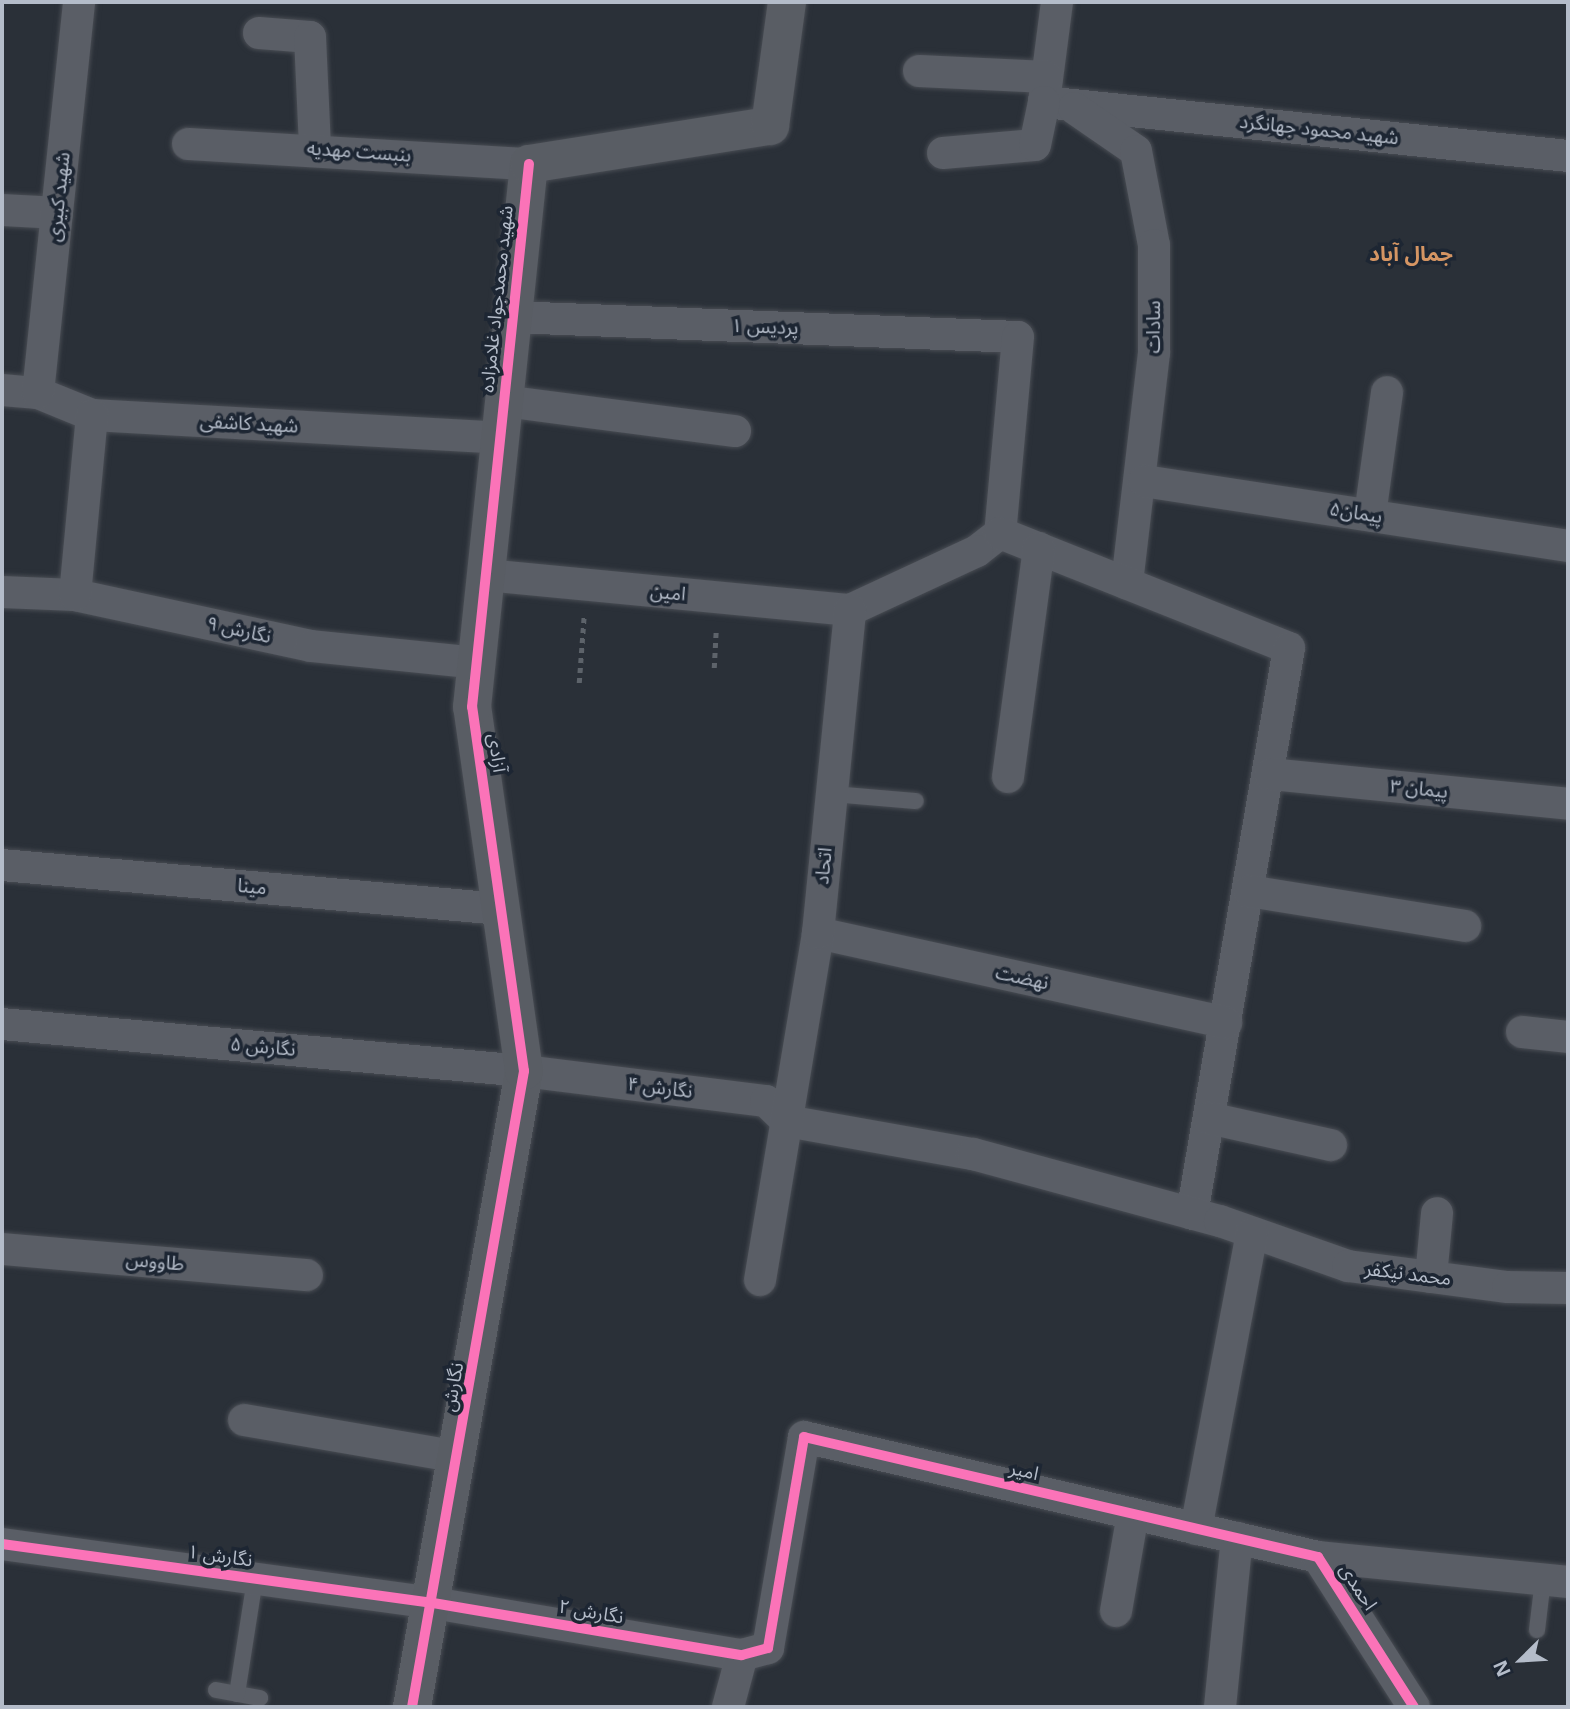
<!DOCTYPE html>
<html>
<head>
<meta charset="utf-8">
<style>
  body { margin:0 }
  #map { position:relative; width:1570px; height:1709px; overflow:hidden; background:#2a3038; font-family:"Open Sans","Noto Sans Arabic",sans-serif }
  div>[style] { position:absolute }
  .path>* { height:4.5px; margin-top:-2.25px; transform-origin:0; background:repeating-linear-gradient(90deg,#5d636a 0 5px,transparent 0 10px) }
  .roads { filter:drop-shadow(0 0 2px #484c53) drop-shadow(0 0 2px #484c53) }
  .lane>* { height:16px; margin:-8px; padding:0 8px; transform-origin:8px; border-radius:8px; background:#5a5e66 }
  .street>* { height:32px; margin:-16px; padding:0 16px; transform-origin:16px; border-radius:16px; background:#5a5e66 }
  .secondary>* { height:38px; margin:-19px; padding:0 19px; transform-origin:19px; border-radius:19px; background:#595d64 }
  .cycleway>* { height:10px; margin:-5px; padding:0 5px; transform-origin:5px; border-radius:5px; background:#fb73b8 }
  span { translate:-50% -50%; white-space:nowrap; text-align:center; line-height:1.15; -webkit-text-stroke:7px #1d2633; paint-order:stroke }
  .street-label { font-size:19px; color:#b4bcc9 }
  .neighbourhood-label { font-size:21px; color:#d59563; font-weight:700 }
  .frame { position:absolute; inset:0; border:4px solid #b4bcc9; pointer-events:none }
  .north { position:absolute; left:1486px; top:1625px; width:70px; height:70px; -webkit-text-stroke:5px #1d2633; paint-order:stroke; rotate:246deg; font-size:19px; font-weight:700; line-height:28px; text-align:center; color:#b4bcc9 }
  .north::after { content:''; display:block; margin:auto; width:24px; height:32px; background:#b4bcc9; clip-path:polygon(50% 0,100% 100%,50% 72%,0 100%) }
</style>
</head>
<body>
<div id="map">
  <div class="path">
    <div style="left:714px;top:668px;width:38px;rotate:-87deg"></div>
    <div style="left:579px;top:683px;width:68px;rotate:-85.8deg"></div>
  </div>
  <div class="roads">
    <div class="lane">
      <div style="left:832px;top:794px;width:84px;rotate:4.8deg"></div>
      <div style="left:1537px;top:1630px;width:50px;rotate:-83.2deg"></div>
      <div style="left:216px;top:1690px;width:45px;rotate:10.3deg"></div>
      <div style="left:237px;top:1694px;width:116px;rotate:-81.1deg"></div>
    </div>
    <div class="street">
      <div style="left:1057px;top:2px;width:101px;rotate:97.4deg"></div>
      <div style="left:1044px;top:102px;width:527px;rotate:5.88deg"></div>
      <div style="left:259px;top:33px;width:51px;rotate:4.5deg"></div>
      <div style="left:310px;top:37px;width:112px;rotate:87.4deg"></div>
      <div style="left:919px;top:71px;width:128px;rotate:2.7deg"></div>
      <div style="left:1074px;top:108px;width:75px;rotate:34.7deg"></div>
      <div style="left:1136px;top:151px;width:96px;rotate:79.2deg"></div>
      <div style="left:1154px;top:245px;width:108px;rotate:90deg"></div>
      <div style="left:1154px;top:353px;width:232px;rotate:96.7deg"></div>
      <div style="left:188px;top:144px;width:342px;rotate:3.4deg"></div>
      <div style="left:943px;top:153px;width:92px;rotate:-5deg"></div>
      <div style="left:1035px;top:145px;width:44px;rotate:-78.2deg"></div>
      <div style="left:2px;top:210px;width:55px;rotate:3.1deg"></div>
      <div style="left:512px;top:317px;width:506px;rotate:2.26deg"></div>
      <div style="left:1018px;top:337px;width:197px;rotate:95.2deg"></div>
      <div style="left:1000px;top:533px;width:29px;rotate:142deg"></div>
      <div style="left:977px;top:551px;width:140px;rotate:155.1deg"></div>
      <div style="left:2px;top:390px;width:36px;rotate:5deg"></div>
      <div style="left:38px;top:393px;width:58px;rotate:22.2deg"></div>
      <div style="left:92px;top:415px;width:409px;rotate:3.2deg"></div>
      <div style="left:38px;top:393px;width:393px;rotate:-84deg"></div>
      <div style="left:504px;top:401px;width:233px;rotate:7.4deg"></div>
      <div style="left:1144px;top:481px;width:429px;rotate:8.7deg"></div>
      <div style="left:1370px;top:515px;width:124px;rotate:-82.1deg"></div>
      <div style="left:1000px;top:533px;width:311px;rotate:21.7deg"></div>
      <div style="left:1289px;top:648px;width:574px;rotate:99.72deg"></div>
      <div style="left:486px;top:575px;width:366px;rotate:5.5deg"></div>
      <div style="left:2px;top:592px;width:73px;rotate:2.4deg"></div>
      <div style="left:75px;top:595px;width:241px;rotate:12.2deg"></div>
      <div style="left:311px;top:646px;width:168px;rotate:5.8deg"></div>
      <div style="left:75px;top:595px;width:181px;rotate:-84.6deg"></div>
      <div style="left:1270px;top:774px;width:300px;rotate:5.7deg"></div>
      <div style="left:1008px;top:777px;width:231px;rotate:-82.3deg"></div>
      <div style="left:2px;top:865px;width:501px;rotate:5.04deg"></div>
      <div style="left:1249px;top:891px;width:219px;rotate:9.2deg"></div>
      <div style="left:818px;top:933px;width:418px;rotate:12.4deg"></div>
      <div style="left:2px;top:1024px;width:524px;rotate:5.14deg"></div>
      <div style="left:524px;top:1071px;width:244px;rotate:7.1deg"></div>
      <div style="left:766px;top:1101px;width:29px;rotate:44deg"></div>
      <div style="left:1522px;top:1032px;width:46px;rotate:6.2deg"></div>
      <div style="left:1209px;top:1118px;width:125px;rotate:12.5deg"></div>
      <div style="left:787px;top:1121px;width:189px;rotate:10.1deg"></div>
      <div style="left:973px;top:1154px;width:256px;rotate:15.2deg"></div>
      <div style="left:1220px;top:1221px;width:136px;rotate:19.4deg"></div>
      <div style="left:1348px;top:1266px;width:161px;rotate:7.5deg"></div>
      <div style="left:1508px;top:1287px;width:60px;rotate:1deg"></div>
      <div style="left:2px;top:1249px;width:306px;rotate:4.9deg"></div>
      <div style="left:1431px;top:1277px;width:64px;rotate:-84.6deg"></div>
      <div style="left:760px;top:1280px;width:352px;rotate:-80.5deg"></div>
      <div style="left:818px;top:933px;width:325px;rotate:-84.3deg"></div>
      <div style="left:244px;top:1420px;width:218px;rotate:9.8deg"></div>
      <div style="left:1196px;top:1529px;width:301px;rotate:-79.3deg"></div>
      <div style="left:2px;top:1544px;width:435px;rotate:7.8deg"></div>
      <div style="left:433px;top:1603px;width:313px;rotate:9.6deg"></div>
      <div style="left:742px;top:1655px;width:27px;rotate:-15deg"></div>
      <div style="left:768px;top:1648px;width:214px;rotate:-80.3deg"></div>
      <div style="left:804px;top:1437px;width:528px;rotate:13.14deg"></div>
      <div style="left:1318px;top:1557px;width:178px;rotate:57.4deg"></div>
      <div style="left:1318px;top:1557px;width:251px;rotate:5.7deg"></div>
      <div style="left:1116px;top:1611px;width:98px;rotate:-80.1deg"></div>
      <div style="left:728px;top:1707px;width:54px;rotate:-74.9deg"></div>
      <div style="left:1220px;top:1707px;width:170px;rotate:-84.3deg"></div>
    </div>
    <div class="secondary">
      <div style="left:412px;top:1707px;width:646px;rotate:-80.01deg"></div>
      <div style="left:524px;top:1071px;width:368px;rotate:-98.1deg"></div>
      <div style="left:472px;top:707px;width:546px;rotate:-84.01deg"></div>
      <div style="left:529px;top:164px;width:244px;rotate:-9deg"></div>
      <div style="left:770px;top:126px;width:125px;rotate:-82.2deg"></div>
    </div>
  </div>
  <div class="cycleway">
    <div style="left:2px;top:1544px;width:435px;rotate:7.8deg"></div>
    <div style="left:433px;top:1603px;width:313px;rotate:9.6deg"></div>
    <div style="left:742px;top:1655px;width:27px;rotate:-15deg"></div>
    <div style="left:768px;top:1648px;width:214px;rotate:-80.3deg"></div>
    <div style="left:804px;top:1437px;width:528px;rotate:13.14deg"></div>
    <div style="left:1318px;top:1557px;width:178px;rotate:57.4deg"></div>
    <div style="left:412px;top:1707px;width:646px;rotate:-80.01deg"></div>
    <div style="left:524px;top:1071px;width:368px;rotate:-98.1deg"></div>
    <div style="left:472px;top:707px;width:546px;rotate:-84.01deg"></div>
  </div>
  <div class="street-label">
    <span style="left:1319px;top:130px;rotate:6deg">شهید محمود جهانگرد</span>
    <span style="left:359px;top:152px;rotate:4deg">بنبست مهدیه</span>
    <span style="left:59px;top:197px;rotate:-84deg">شهید کبیری</span>
    <span style="left:497px;top:299px;rotate:-84deg">شهید محمدجواد غلامزاده</span>
    <span style="left:765px;top:327px;rotate:2deg">پردیس ۱</span>
    <span style="left:1154px;top:327px;rotate:-90deg">سادات</span>
    <span style="left:249px;top:424px;rotate:3deg">شهید کاشفی</span>
    <span style="left:1356px;top:513px;rotate:9deg">پیمان۵</span>
    <span style="left:668px;top:593px;rotate:6deg">امین</span>
    <span style="left:239px;top:630px;rotate:13deg">نگارش ۹</span>
    <span style="left:497px;top:753px;rotate:82deg">آزادی</span>
    <span style="left:1419px;top:789px;rotate:6deg">پیمان ۳</span>
    <span style="left:824px;top:866px;rotate:-84deg">اتحاد</span>
    <span style="left:252px;top:887px;rotate:5deg">مینا</span>
    <span style="left:1022px;top:978px;rotate:12deg">نهضت</span>
    <span style="left:263px;top:1047px;rotate:5deg">نگارش ۵</span>
    <span style="left:660px;top:1088px;rotate:7deg">نگارش ۴</span>
    <span style="left:155px;top:1262px;rotate:5deg">طاووس</span>
    <span style="left:1408px;top:1274px;rotate:7deg">محمد نیکفر</span>
    <span style="left:453px;top:1387px;rotate:-80deg">نگارش</span>
    <span style="left:1024px;top:1471px;rotate:13deg">امیر</span>
    <span style="left:220px;top:1556px;rotate:8deg">نگارش ۱</span>
    <span style="left:1358px;top:1587px;rotate:57deg">احمدی</span>
    <span style="left:591px;top:1612px;rotate:10deg">نگارش ۲</span>
  </div>
  <div class="neighbourhood-label">
    <span style="left:1411px;top:253px">جمال آباد</span>
  </div>
  <div class="frame"></div>
  <div class="north">N</div>
</div>
</body>
</html>
